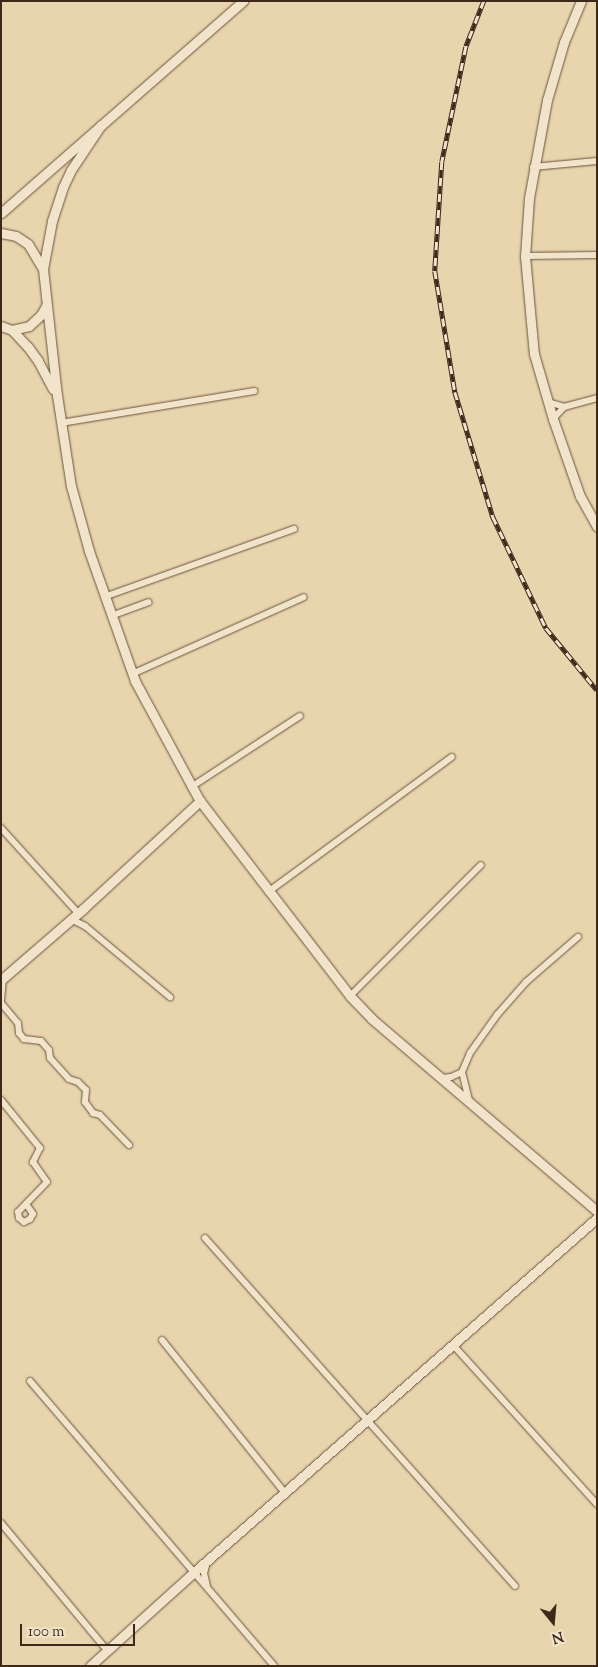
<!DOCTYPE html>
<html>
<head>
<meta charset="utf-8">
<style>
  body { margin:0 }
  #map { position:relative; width:598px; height:1667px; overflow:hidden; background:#e9d5ad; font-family:"Sorts Mill Goudy",serif }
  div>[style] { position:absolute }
  .roads { filter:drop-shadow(0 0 1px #69533f) drop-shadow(0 0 1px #69533f) }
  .street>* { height:6px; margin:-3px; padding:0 3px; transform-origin:3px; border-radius:3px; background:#f1e4ca }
  .secondary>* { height:9px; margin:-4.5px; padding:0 4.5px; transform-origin:4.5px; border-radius:4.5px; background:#f1e4ca }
  .rail>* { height:4.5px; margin-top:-2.25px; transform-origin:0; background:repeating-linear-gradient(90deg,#f1e4ca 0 8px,#3e281a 0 16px); box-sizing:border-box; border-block:1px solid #3e281a }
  span { translate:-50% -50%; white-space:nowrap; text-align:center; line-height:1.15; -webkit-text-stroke:4px #f1e4ca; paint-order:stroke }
  .frame { position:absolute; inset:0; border:2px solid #3e281a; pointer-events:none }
  .north { position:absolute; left:528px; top:1597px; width:50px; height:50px; -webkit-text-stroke:4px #f1e4ca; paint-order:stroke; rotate:163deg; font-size:14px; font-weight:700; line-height:20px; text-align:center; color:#3e281a }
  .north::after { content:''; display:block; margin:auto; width:18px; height:22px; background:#3e281a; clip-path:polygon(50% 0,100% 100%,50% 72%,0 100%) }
  .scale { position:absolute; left:20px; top:1624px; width:115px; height:22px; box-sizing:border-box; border:2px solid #3e281a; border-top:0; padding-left:6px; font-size:15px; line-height:18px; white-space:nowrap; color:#3e281a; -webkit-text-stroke:4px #f1e4ca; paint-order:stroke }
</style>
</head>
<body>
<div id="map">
  <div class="roads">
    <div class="street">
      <div style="left:533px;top:167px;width:64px;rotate:-5.4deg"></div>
      <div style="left:525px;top:256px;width:72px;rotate:-0.8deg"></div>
      <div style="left:548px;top:402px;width:17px;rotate:17deg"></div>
      <div style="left:553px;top:419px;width:16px;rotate:-47deg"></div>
      <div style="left:564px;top:407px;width:34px;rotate:-15deg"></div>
      <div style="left:61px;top:423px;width:196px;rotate:-9.4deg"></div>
      <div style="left:104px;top:597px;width:202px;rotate:-19.7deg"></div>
      <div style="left:111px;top:616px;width:40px;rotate:-20.2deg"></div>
      <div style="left:132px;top:674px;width:188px;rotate:-24.1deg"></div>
      <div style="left:191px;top:787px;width:130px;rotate:-33.1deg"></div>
      <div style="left:1px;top:828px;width:115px;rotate:47.8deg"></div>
      <div style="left:268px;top:892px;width:228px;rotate:-36.3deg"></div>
      <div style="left:71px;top:919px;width:16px;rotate:27deg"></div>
      <div style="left:85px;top:926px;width:111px;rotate:39.9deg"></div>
      <div style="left:3px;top:978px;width:25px;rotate:95deg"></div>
      <div style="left:1px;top:1003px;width:26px;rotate:50deg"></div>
      <div style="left:18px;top:1023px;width:10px;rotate:84deg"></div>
      <div style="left:19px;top:1033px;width:8px;rotate:50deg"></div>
      <div style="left:24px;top:1039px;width:17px;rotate:7deg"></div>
      <div style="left:41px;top:1041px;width:12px;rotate:48deg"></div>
      <div style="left:49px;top:1050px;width:8px;rotate:83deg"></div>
      <div style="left:50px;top:1058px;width:28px;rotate:48deg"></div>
      <div style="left:69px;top:1079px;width:9px;rotate:18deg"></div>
      <div style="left:78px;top:1082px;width:11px;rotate:45deg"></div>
      <div style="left:86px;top:1090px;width:12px;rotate:95deg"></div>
      <div style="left:85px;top:1102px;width:14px;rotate:54deg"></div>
      <div style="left:93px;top:1113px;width:7px;rotate:16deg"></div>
      <div style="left:100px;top:1115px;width:42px;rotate:46deg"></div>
      <div style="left:350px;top:996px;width:185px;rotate:-45deg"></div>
      <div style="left:442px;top:1078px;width:9px;rotate:-6deg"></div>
      <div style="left:451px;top:1077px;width:12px;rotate:-24deg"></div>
      <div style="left:1px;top:1100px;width:62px;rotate:50.9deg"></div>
      <div style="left:40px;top:1148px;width:16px;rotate:117deg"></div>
      <div style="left:33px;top:1162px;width:24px;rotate:55deg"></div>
      <div style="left:47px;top:1182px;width:30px;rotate:134deg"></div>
      <div style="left:469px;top:1100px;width:29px;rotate:-104deg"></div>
      <div style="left:462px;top:1072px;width:21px;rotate:-67deg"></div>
      <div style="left:470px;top:1053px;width:47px;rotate:-54.6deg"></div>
      <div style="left:497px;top:1015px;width:44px;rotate:-48.7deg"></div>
      <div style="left:526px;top:982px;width:69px;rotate:-40.9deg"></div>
      <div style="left:26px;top:1204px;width:12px;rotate:55deg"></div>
      <div style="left:33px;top:1214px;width:6px;rotate:121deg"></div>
      <div style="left:30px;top:1219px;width:7px;rotate:153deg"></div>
      <div style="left:24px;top:1222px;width:6px;rotate:-141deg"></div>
      <div style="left:19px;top:1218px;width:6px;rotate:-99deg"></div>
      <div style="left:18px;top:1212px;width:11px;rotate:-45deg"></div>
      <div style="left:205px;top:1238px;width:466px;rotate:48.3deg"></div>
      <div style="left:162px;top:1340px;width:196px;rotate:51.2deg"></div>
      <div style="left:454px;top:1346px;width:213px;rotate:47.9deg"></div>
      <div style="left:30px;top:1381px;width:375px;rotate:49.4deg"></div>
      <div style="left:1px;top:1523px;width:165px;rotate:50.2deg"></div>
      <div style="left:207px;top:1562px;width:11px;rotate:105deg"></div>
      <div style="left:204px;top:1573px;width:13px;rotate:77deg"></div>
    </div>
    <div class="secondary">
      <div style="left:581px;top:1px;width:44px;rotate:112.5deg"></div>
      <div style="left:564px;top:42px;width:60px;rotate:106.3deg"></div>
      <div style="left:547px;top:100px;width:100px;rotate:100.4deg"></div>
      <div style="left:529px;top:198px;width:58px;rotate:93.9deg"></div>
      <div style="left:525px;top:256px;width:98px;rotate:84.8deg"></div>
      <div style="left:534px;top:354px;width:68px;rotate:73.7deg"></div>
      <div style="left:553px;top:419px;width:82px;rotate:70.7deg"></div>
      <div style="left:580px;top:496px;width:35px;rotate:61deg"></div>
      <div style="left:101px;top:125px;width:54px;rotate:123.7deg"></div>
      <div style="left:71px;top:170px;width:19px;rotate:115deg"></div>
      <div style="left:63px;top:187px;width:36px;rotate:108deg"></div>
      <div style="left:52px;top:221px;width:49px;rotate:100.6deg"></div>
      <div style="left:43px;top:269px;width:127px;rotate:83.7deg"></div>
      <div style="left:57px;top:395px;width:92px;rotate:81.3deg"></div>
      <div style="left:71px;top:486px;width:67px;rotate:74.5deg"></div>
      <div style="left:89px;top:551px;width:138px;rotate:70.5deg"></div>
      <div style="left:135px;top:681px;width:136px;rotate:61.6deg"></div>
      <div style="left:200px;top:801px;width:246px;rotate:52.4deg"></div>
      <div style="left:350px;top:996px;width:32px;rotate:46deg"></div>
      <div style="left:372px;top:1019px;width:296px;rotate:40.5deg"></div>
      <div style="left:1px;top:213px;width:322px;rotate:-41.2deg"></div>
      <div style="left:1px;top:233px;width:15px;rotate:11deg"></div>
      <div style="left:16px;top:236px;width:14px;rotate:34deg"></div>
      <div style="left:28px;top:244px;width:29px;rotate:59deg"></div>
      <div style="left:1px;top:326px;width:12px;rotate:20deg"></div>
      <div style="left:12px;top:330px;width:23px;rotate:47deg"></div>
      <div style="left:28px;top:347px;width:17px;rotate:54deg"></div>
      <div style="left:38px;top:361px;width:32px;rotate:62deg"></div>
      <div style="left:12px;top:330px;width:17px;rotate:-13deg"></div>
      <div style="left:29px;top:326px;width:16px;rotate:-43deg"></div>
      <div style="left:41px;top:315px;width:10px;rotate:-61deg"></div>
      <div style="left:1px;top:980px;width:110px;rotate:-40.9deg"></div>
      <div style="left:84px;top:908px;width:158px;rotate:-42.7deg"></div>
      <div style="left:90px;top:1666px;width:139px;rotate:-42.1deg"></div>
      <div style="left:193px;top:1573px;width:538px;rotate:-41.31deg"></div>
    </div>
  </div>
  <div class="rail">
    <div style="left:484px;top:1px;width:49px;rotate:111.4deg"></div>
    <div style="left:466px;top:47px;width:117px;rotate:101.8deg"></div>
    <div style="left:442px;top:162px;width:109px;rotate:93.7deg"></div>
    <div style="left:435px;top:271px;width:123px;rotate:80.6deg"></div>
    <div style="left:455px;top:392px;width:131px;rotate:73.1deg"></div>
    <div style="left:493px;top:517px;width:123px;rotate:64.5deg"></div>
    <div style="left:546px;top:628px;width:80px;rotate:50.6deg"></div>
  </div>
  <div class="frame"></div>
  <div class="north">N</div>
  <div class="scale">100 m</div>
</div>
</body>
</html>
